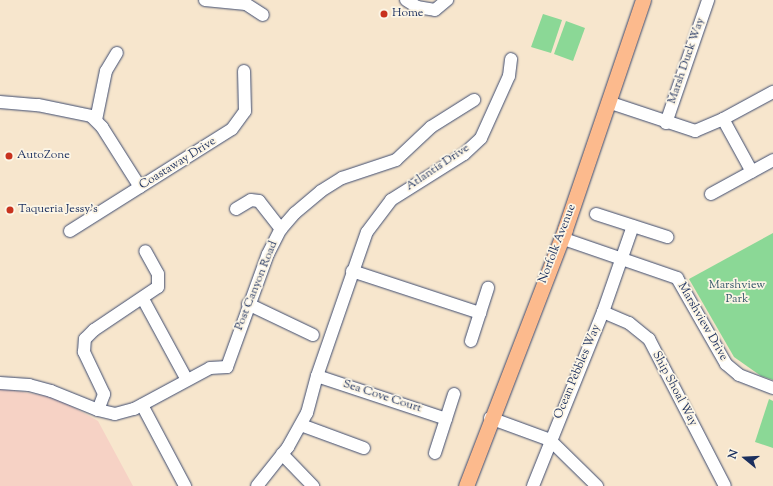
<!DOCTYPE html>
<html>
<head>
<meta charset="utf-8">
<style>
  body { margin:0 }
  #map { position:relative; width:773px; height:486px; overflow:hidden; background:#f7e6cd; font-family:"Sorts Mill Goudy",serif }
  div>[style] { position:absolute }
  .built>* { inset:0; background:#f6d2c5 }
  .green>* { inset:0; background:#8bd896 }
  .roads { filter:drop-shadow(0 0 1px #3c4a6f) drop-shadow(0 0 1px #3c4a6f) }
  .minor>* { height:12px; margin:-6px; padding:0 6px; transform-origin:6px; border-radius:6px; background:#fff }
  .major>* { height:15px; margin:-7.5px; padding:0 7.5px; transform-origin:7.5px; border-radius:7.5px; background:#fcba8d }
  .dots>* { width:11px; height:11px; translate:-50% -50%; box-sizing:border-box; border:2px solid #fcf5e5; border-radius:50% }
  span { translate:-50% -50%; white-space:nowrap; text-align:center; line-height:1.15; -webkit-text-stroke:3.5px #fcf5e5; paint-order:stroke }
  .poi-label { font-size:12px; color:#1b2f5e }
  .left { translate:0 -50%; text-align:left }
  .street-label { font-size:12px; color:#1b2f5e }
  .park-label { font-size:12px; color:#37596c }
  .north { position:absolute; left:725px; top:438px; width:40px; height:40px; -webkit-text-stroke:3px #fcf5e5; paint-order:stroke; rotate:288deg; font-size:11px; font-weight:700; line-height:16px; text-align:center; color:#1b2f5e }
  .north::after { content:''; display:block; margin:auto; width:14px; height:18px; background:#1b2f5e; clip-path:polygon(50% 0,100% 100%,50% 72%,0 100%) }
</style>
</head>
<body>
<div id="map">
  <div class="built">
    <div style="clip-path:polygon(0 388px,57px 398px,98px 421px,133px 486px,0 486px)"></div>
  </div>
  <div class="green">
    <div style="clip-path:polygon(543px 14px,562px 20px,551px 53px,531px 47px)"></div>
    <div style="clip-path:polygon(566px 21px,585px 28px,573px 61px,554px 54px)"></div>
    <div style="clip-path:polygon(773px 233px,773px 380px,761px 376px,734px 357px,689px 279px)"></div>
    <div style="clip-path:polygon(769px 399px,773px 401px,773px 448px,755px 442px)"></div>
  </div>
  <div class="roads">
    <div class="minor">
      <div style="left:205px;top:0;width:41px;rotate:5.6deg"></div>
      <div style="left:246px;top:4px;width:20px;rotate:33deg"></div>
      <div style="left:406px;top:0;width:13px;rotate:32deg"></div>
      <div style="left:417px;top:7px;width:18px;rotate:9deg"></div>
      <div style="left:435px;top:10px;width:16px;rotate:-40deg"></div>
      <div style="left:0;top:102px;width:38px;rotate:5deg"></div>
      <div style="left:38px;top:105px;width:54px;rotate:11.7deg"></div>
      <div style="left:91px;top:116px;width:16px;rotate:45deg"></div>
      <div style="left:102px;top:127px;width:71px;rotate:57.7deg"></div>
      <div style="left:608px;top:102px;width:92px;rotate:18.4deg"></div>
      <div style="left:695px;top:131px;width:30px;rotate:-23deg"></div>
      <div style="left:723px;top:119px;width:57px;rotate:-28.4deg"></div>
      <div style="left:723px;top:119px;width:60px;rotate:61.3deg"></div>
      <div style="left:96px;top:120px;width:50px;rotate:-78.5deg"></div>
      <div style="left:106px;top:71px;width:21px;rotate:-59deg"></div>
      <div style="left:666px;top:123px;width:130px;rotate:-71.1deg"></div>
      <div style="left:711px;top:194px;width:71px;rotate:-28.7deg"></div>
      <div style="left:236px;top:209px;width:17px;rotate:-31deg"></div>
      <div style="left:251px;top:200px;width:8px;rotate:7deg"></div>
      <div style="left:259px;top:201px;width:36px;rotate:52deg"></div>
      <div style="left:596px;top:214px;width:75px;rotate:17.9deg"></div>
      <div style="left:70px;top:231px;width:191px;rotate:-32.2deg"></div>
      <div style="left:232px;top:129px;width:22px;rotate:-54deg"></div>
      <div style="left:245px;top:111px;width:40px;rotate:-91.4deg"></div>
      <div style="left:561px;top:238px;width:123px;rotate:19deg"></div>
      <div style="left:677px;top:278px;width:99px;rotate:60.3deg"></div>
      <div style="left:726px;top:364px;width:17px;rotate:40deg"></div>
      <div style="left:739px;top:375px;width:36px;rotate:21deg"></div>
      <div style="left:352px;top:271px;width:135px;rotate:18.2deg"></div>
      <div style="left:143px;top:299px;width:92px;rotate:61.5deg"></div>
      <div style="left:248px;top:304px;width:72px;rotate:25.5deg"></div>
      <div style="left:603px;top:312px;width:28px;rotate:23deg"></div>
      <div style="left:629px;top:323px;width:26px;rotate:39deg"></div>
      <div style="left:649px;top:339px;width:165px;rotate:62.7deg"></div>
      <div style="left:471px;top:341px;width:56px;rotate:-72.2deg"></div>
      <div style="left:317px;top:376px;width:136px;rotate:18.4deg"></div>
      <div style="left:0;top:383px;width:29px;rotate:4deg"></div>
      <div style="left:29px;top:385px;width:23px;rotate:15deg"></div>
      <div style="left:51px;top:391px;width:51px;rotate:22deg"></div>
      <div style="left:98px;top:410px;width:17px;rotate:13deg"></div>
      <div style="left:115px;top:414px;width:20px;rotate:-15deg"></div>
      <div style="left:134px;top:409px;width:86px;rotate:-28.3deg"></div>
      <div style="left:210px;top:368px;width:17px;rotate:-3deg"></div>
      <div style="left:227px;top:367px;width:120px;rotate:-70.1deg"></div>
      <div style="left:268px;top:254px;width:28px;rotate:-63deg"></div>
      <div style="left:281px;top:229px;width:21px;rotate:-49deg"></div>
      <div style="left:295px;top:213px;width:34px;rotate:-40deg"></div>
      <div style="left:321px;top:191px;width:25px;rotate:-32deg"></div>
      <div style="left:342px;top:178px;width:57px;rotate:-18.4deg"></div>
      <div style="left:396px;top:160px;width:48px;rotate:-43.3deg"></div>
      <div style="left:431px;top:127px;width:51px;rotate:-32.1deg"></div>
      <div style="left:142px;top:405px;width:92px;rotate:62deg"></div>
      <div style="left:98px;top:410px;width:17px;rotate:-69deg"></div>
      <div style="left:104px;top:394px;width:47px;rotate:-115.5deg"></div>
      <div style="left:84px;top:352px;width:13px;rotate:-86deg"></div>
      <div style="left:85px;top:339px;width:13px;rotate:-45deg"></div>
      <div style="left:94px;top:330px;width:77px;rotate:-33.9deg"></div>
      <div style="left:158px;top:287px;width:13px;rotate:-90deg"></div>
      <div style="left:158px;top:274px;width:26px;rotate:-119deg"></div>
      <div style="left:490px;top:418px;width:64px;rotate:20.1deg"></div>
      <div style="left:550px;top:440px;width:66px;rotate:44.4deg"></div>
      <div style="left:301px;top:425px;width:67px;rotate:20.1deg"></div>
      <div style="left:435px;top:453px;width:62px;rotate:-72.1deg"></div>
      <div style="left:282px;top:454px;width:45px;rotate:45.9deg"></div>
      <div style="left:257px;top:486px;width:50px;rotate:-51.5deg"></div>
      <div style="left:288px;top:447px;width:39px;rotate:-61deg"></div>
      <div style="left:307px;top:413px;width:38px;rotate:-75deg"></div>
      <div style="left:317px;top:376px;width:152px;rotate:-70.9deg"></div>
      <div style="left:367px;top:232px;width:40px;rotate:-53deg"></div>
      <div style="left:391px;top:200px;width:86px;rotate:-32.2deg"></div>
      <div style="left:464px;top:154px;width:23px;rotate:-43deg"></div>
      <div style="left:481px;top:138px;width:68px;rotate:-65.7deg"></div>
      <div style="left:509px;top:76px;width:17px;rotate:-83deg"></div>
      <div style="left:533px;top:486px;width:188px;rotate:-68.1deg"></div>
      <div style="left:603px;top:312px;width:91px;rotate:-70.8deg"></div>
    </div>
    <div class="major">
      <div style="left:466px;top:486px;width:275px;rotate:-68.9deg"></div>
      <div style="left:565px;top:229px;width:242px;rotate:-71.2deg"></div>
    </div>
  </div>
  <div class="dots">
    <div style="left:384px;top:14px;background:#c8321e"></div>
    <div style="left:9px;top:156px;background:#c8321e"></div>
    <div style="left:10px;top:210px;background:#c8321e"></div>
  </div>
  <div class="poi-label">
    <span class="left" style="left:392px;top:14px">Home</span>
    <span class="left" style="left:17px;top:156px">AutoZone</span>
    <span class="left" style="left:18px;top:210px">Taqueria Jessy's</span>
  </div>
  <div class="street-label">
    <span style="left:687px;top:61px;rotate:-71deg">Marsh Duck Way</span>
    <span style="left:178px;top:164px;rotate:-32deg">Coastaway Drive</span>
    <span style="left:438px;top:168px;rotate:-34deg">Atlantis Drive</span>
    <span style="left:558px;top:244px;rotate:-69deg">Norfolk Avenue</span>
    <span style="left:257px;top:286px;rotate:-68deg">Post Canyon Road</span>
    <span style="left:702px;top:322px;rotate:60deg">Marshview Drive</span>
    <span style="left:578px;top:372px;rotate:-67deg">Ocean Pebbles Way</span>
    <span style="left:674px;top:389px;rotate:62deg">Ship Shoal Way</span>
    <span style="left:382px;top:397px;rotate:18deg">Sea Cove Court</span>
  </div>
  <div class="park-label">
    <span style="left:737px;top:293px">Marshview<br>Park</span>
  </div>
  <div class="north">N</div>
</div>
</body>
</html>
